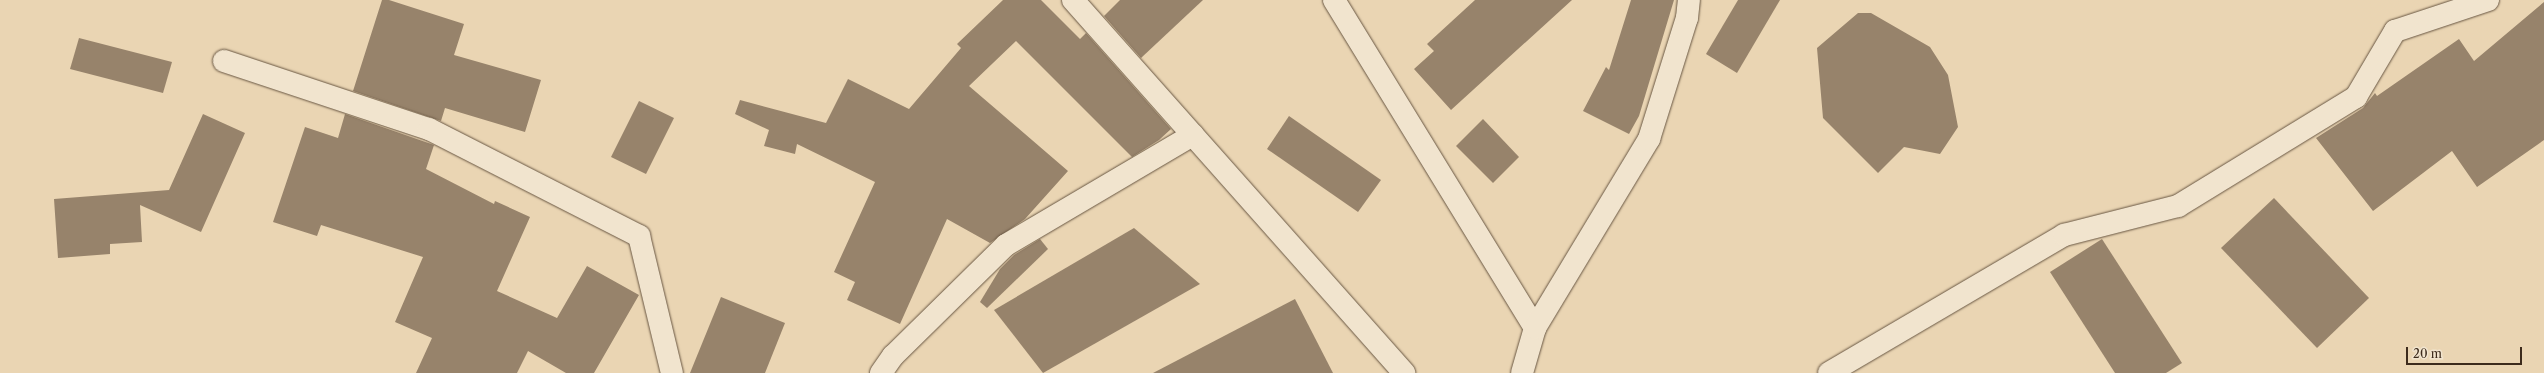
<!DOCTYPE html>
<html>
<head>
<meta charset="utf-8">
<style>
  body { margin:0 }
  #map { position:relative; width:2544px; height:373px; overflow:hidden; background:#ead5b3; font-family:"Libre Caslon Text",serif }
  div>[style] { position:absolute }
  .building>* { inset:0; background:#97836b }
  .roads { filter:drop-shadow(0 0 1px #685642) drop-shadow(0 0 1px #685642) }
  .street>* { height:22px; margin:-11px; padding:0 11px; transform-origin:11px; border-radius:11px; background:#f1e4ce }
  .secondary>* { height:22px; margin:-11px; padding:0 11px; transform-origin:11px; border-radius:11px; background:#f1e4ce }
  span { translate:-50% -50%; white-space:nowrap; text-align:center; line-height:1.15; -webkit-text-stroke:3px #f1e4ce; paint-order:stroke }
  .scale { position:absolute; left:2406px; top:347px; width:116px; height:18px; box-sizing:border-box; border:2px solid #3d2b1c; border-top:0; padding-left:5px; font-size:12px; line-height:14px; white-space:nowrap; color:#3d2b1c; -webkit-text-stroke:3px #f1e4ce; paint-order:stroke }
</style>
</head>
<body>
<div id="map">
  <div class="building">
    <div style="clip-path:polygon(382px 0,389px 0,464px 24px,454px 55px,541px 80px,525px 132px,445px 108px,441px 121px,353px 91px)"></div>
    <div style="clip-path:polygon(1003px 0,1041px 0,1080px 39px,1086px 33px,1171px 129px,1159px 140px,1132px 157px,1016px 41px,969px 86px,1068px 171px,1025px 219px,990px 243px,947px 219px,900px 324px,847px 300px,855px 282px,834px 272px,875px 182px,797px 144px,795px 154px,764px 146px,769px 130px,735px 114px,740px 100px,826px 123px,848px 79px,909px 109px,961px 48px,957px 44px)"></div>
    <div style="clip-path:polygon(1120px 0,1203px 0,1141px 58px,1104px 16px)"></div>
    <div style="clip-path:polygon(1475px 0,1572px 0,1451px 110px,1414px 69px,1434px 51px,1427px 44px)"></div>
    <div style="clip-path:polygon(1631px 0,1674px 0,1639px 116px,1629px 134px,1583px 111px,1606px 67px,1609px 70px)"></div>
    <div style="clip-path:polygon(1738px 0,1780px 0,1737px 73px,1706px 54px)"></div>
    <div style="clip-path:polygon(2544px 2px,2544px 140px,2477px 187px,2452px 151px,2373px 211px,2316px 138px,2363px 108px,2375px 93px,2377px 96px,2459px 39px,2474px 61px)"></div>
    <div style="clip-path:polygon(1858px 13px,1871px 13px,1930px 47px,1948px 75px,1958px 127px,1940px 154px,1904px 147px,1878px 173px,1823px 118px,1817px 48px)"></div>
    <div style="clip-path:polygon(79px 38px,172px 62px,163px 93px,70px 69px)"></div>
    <div style="clip-path:polygon(639px 101px,674px 118px,646px 174px,611px 157px)"></div>
    <div style="clip-path:polygon(203px 114px,245px 133px,201px 232px,140px 205px,142px 242px,110px 244px,110px 254px,58px 258px,54px 199px,169px 190px)"></div>
    <div style="clip-path:polygon(345px 114px,434px 145px,426px 169px,494px 204px,495px 201px,530px 217px,497px 291px,557px 318px,587px 266px,639px 295px,594px 373px,566px 373px,528px 351px,517px 373px,416px 373px,432px 338px,395px 322px,423px 257px,321px 225px,317px 236px,273px 222px,305px 127px,338px 138px)"></div>
    <div style="clip-path:polygon(1289px 116px,1381px 180px,1358px 212px,1267px 149px)"></div>
    <div style="clip-path:polygon(1483px 119px,1519px 157px,1493px 183px,1456px 146px)"></div>
    <div style="clip-path:polygon(2274px 198px,2369px 298px,2317px 348px,2221px 248px)"></div>
    <div style="clip-path:polygon(1134px 228px,1200px 284px,1043px 373px,994px 310px)"></div>
    <div style="clip-path:polygon(1040px 239px,1048px 249px,987px 308px,980px 302px,1000px 269px,1014px 255px)"></div>
    <div style="clip-path:polygon(2102px 239px,2182px 363px,2166px 373px,2115px 373px,2050px 272px)"></div>
    <div style="clip-path:polygon(721px 297px,785px 323px,765px 373px,690px 373px)"></div>
    <div style="clip-path:polygon(1295px 299px,1333px 373px,1153px 373px)"></div>
  </div>
  <div class="roads">
    <div class="street">
      <div style="left:1334px;top:0;width:385px;rotate:58.5deg"></div>
      <div style="left:224px;top:61px;width:216px;rotate:18.4deg"></div>
      <div style="left:429px;top:129px;width:236px;rotate:27deg"></div>
      <div style="left:639px;top:236px;width:141px;rotate:76.5deg"></div>
      <div style="left:881px;top:373px;width:21px;rotate:-55deg"></div>
      <div style="left:893px;top:356px;width:158px;rotate:-44.5deg"></div>
      <div style="left:1006px;top:245px;width:217px;rotate:-30.5deg"></div>
      <div style="left:1522px;top:373px;width:47px;rotate:-73.9deg"></div>
      <div style="left:1535px;top:328px;width:221px;rotate:-58.9deg"></div>
      <div style="left:1649px;top:139px;width:127px;rotate:-72.6deg"></div>
      <div style="left:1687px;top:18px;width:18px;rotate:-84deg"></div>
      <div style="left:1829px;top:373px;width:273px;rotate:-30.4deg"></div>
      <div style="left:2064px;top:235px;width:118px;rotate:-14.3deg"></div>
      <div style="left:2178px;top:206px;width:209px;rotate:-31.5deg"></div>
      <div style="left:2356px;top:97px;width:77px;rotate:-59.4deg"></div>
      <div style="left:2395px;top:31px;width:98px;rotate:-18.4deg"></div>
    </div>
    <div class="secondary">
      <div style="left:1073px;top:0;width:499px;rotate:48.4deg"></div>
    </div>
  </div>
  <div class="scale">20 m</div>
</div>
</body>
</html>
